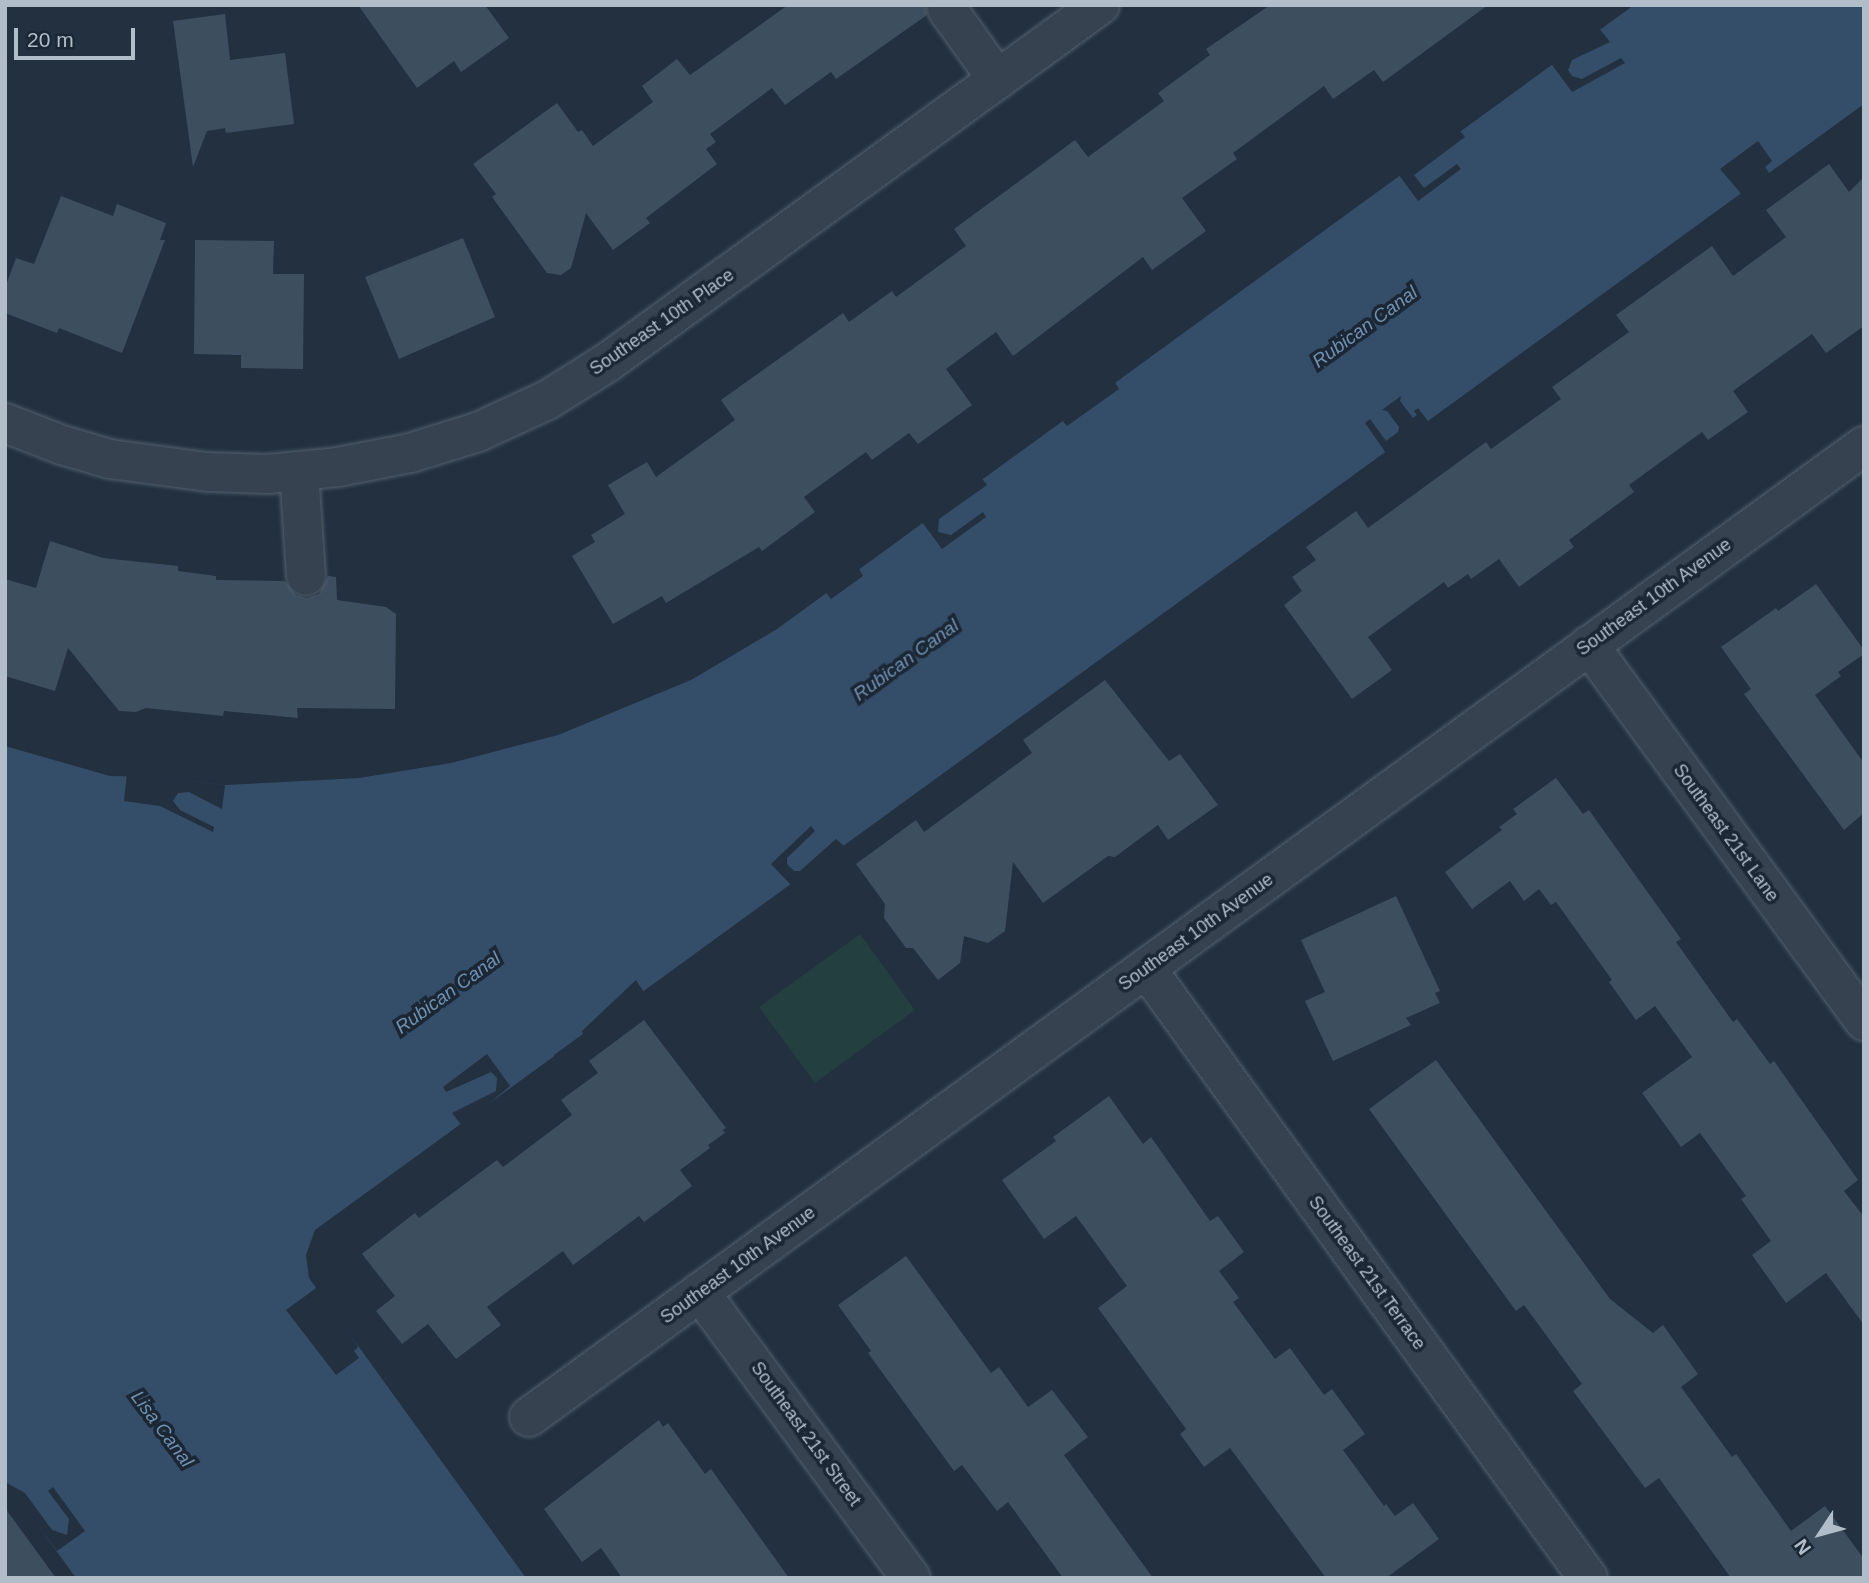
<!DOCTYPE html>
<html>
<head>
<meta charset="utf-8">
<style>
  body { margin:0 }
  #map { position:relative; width:1869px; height:1583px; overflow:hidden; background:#22303f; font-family:Helvetica,sans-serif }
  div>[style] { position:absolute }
  .green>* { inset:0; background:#243f40 }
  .water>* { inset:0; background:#344d68 }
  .pier>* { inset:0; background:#22303f }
  .building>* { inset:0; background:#3d4f5f }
  .roads { filter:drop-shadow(0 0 2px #54606d) drop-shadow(0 0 2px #54606d) }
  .minor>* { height:38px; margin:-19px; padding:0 19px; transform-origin:19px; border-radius:19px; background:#36424f }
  span { translate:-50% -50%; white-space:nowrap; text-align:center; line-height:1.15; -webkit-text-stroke:7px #1b2734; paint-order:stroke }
  .street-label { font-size:18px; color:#b2bdca }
  .water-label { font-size:19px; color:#7090b0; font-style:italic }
  .frame { position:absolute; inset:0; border:7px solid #b2bdca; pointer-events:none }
  .north { position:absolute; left:1785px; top:1499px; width:70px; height:70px; -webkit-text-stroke:5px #1b2734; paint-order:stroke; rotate:234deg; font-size:19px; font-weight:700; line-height:28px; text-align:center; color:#b2bdca }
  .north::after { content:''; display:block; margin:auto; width:24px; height:32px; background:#b2bdca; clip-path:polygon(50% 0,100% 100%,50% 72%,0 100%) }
  .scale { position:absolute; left:14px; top:28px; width:121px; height:32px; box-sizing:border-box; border:4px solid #b2bdca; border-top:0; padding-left:9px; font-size:21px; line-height:24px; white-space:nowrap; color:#b2bdca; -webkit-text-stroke:5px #1b2734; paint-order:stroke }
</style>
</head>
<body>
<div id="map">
  <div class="green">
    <div style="clip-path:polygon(860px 934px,915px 1010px,815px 1083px,759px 1007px)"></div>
  </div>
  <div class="water">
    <div style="clip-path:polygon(1634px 5px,1864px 5px,1864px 104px,315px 1230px,306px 1255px,309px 1278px,526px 1578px,76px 1578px,20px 1501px,5px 1488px,5px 746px,110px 776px,162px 777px,225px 785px,359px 778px,451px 763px,558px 735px,691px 680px,777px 629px)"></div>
  </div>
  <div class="pier">
    <div style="clip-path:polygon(1598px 27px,1610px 42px,1572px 60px,1568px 70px,1572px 76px,1582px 79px,1621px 58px,1625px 63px,1572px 92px,1550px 62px)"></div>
    <div style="clip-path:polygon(1458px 128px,1465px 137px,1414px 175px,1424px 188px,1457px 164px,1461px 169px,1418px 201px,1399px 175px)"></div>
    <div style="clip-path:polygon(1758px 141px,1772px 161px,1765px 167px,1772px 177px,1744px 197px,1720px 169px)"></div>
    <div style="clip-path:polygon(1113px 379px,1119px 389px,1067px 426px,1062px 420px,1026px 446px,1024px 443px)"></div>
    <div style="clip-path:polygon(1401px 396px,1400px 401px,1413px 418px,1417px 415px,1414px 411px,1418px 408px,1428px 421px,1386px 453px,1365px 423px,1370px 419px,1386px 441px,1398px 432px,1399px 427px,1387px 411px,1382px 410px)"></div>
    <div style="clip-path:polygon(980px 476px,987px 485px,939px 519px,938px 532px,951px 535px,983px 512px,986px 517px,942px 549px,922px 522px)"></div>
    <div style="clip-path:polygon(900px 535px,902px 538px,859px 569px,863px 576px,831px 599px,824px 590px)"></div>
    <div style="clip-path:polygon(127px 773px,163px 773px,163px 777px,225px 785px,222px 809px,189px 792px,178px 793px,173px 801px,180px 810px,214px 827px,213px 832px,160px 806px,124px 801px)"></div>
    <div style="clip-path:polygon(811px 826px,815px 831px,787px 858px,787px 864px,794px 871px,800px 871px,836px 839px,844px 846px,791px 885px,771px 864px)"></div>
    <div style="clip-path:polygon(636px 980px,645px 994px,556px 1058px,554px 1055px,583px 1034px,582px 1031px)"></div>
    <div style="clip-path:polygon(487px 1054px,510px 1086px,462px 1126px,452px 1113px,496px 1091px,497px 1078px,491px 1072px,446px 1092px,443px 1087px)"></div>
    <div style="clip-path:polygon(319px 1286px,358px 1347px,354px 1351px,359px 1358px,336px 1375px,286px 1310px)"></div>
    <div style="clip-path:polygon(5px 1482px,25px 1493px,52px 1530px,67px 1535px,69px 1519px,48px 1491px,53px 1487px,85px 1531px,57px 1551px,20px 1502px,18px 1505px,5px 1492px)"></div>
  </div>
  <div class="building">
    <div style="clip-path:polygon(358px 5px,485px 5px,509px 38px,461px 72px,454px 61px,417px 88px)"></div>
    <div style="clip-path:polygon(788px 5px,926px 5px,927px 15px,836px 79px,831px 72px,785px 105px,772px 88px,710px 134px,716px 142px,706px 149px,717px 164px,646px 218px,650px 223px,613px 250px,586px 213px,571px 268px,561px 275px,547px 273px,492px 197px,496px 194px,473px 164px,557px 103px,578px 132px,582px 130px,593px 146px,653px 102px,642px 86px,677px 59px,690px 75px)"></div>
    <div style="clip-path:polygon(1270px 5px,1488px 5px,1383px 82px,1374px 70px,1333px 99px,1324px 86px,1233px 153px,1237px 159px,1182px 198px,1206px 231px,1152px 270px,1143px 257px,1013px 356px,996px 332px,946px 369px,972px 405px,918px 444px,909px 433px,872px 460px,866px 452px,804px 497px,815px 512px,762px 551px,759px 547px,666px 603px,662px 596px,613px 624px,572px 556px,595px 542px,591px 535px,625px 514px,608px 485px,647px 462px,656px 477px,735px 420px,721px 400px,843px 313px,849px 322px,892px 291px,896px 297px,966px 246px,954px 229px,1075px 140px,1088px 157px,1164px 101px,1158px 93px,1210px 55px,1206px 49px)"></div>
    <div style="clip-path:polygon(225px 14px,230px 60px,285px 53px,294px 124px,226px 133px,225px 128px,207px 131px,193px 167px,173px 21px)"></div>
    <div style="clip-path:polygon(1829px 164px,1849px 192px,1864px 177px,1864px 326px,1826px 353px,1812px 334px,1733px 391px,1748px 412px,1708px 440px,1702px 432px,1629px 485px,1634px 492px,1569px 540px,1574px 547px,1519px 587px,1499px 559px,1471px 579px,1468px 574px,1448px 588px,1444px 582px,1368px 637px,1392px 670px,1352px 699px,1284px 605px,1302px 591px,1292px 577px,1316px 560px,1306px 547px,1356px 511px,1368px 528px,1486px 442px,1491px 449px,1561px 399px,1552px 387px,1629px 332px,1616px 315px,1712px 246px,1733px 276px,1786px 237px,1766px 210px)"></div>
    <div style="clip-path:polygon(61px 196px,113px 216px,117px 204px,166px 223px,160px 240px,165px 240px,122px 353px,59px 328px,57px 333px,5px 313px,5px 288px,16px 258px,34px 264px)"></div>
    <div style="clip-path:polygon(463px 238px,495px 317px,399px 359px,365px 277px)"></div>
    <div style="clip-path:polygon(195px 240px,274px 241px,273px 274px,304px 274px,303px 369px,241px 368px,241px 355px,194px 354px)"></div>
    <div style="clip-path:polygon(50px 541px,103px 558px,178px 566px,178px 571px,216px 576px,216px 580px,285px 581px,296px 595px,307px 598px,319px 594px,328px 576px,336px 577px,337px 600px,386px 607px,396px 614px,395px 709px,297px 708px,298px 718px,224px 711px,223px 716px,146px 708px,136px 712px,119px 711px,68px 648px,55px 691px,5px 676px,5px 579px,36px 588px)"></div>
    <div style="clip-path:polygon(1816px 584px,1864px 650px,1864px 654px,1838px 672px,1841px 676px,1815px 695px,1864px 763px,1864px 813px,1844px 830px,1744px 694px,1751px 689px,1721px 647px,1776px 608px,1778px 611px)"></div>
    <div style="clip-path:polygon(1105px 680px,1169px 761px,1180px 754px,1218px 805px,1168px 840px,1158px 825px,1115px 857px,1108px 856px,1043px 903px,1013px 862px,1005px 931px,988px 943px,964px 936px,960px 963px,938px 980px,913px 948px,906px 948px,884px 918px,885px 904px,856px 864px,916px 820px,924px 832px,1032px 753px,1023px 740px)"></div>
    <div style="clip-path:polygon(1556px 778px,1583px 814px,1589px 810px,1681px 939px,1676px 942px,1733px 1022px,1737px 1019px,1770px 1064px,1774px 1061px,1858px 1180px,1844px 1191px,1864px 1217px,1864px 1325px,1826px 1273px,1786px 1303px,1752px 1255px,1771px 1241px,1741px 1199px,1746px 1196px,1700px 1133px,1681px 1147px,1642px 1093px,1692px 1057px,1655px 1006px,1636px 1020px,1609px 982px,1612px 980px,1556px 902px,1551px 905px,1539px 889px,1524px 901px,1510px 881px,1472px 909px,1445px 872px,1502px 830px,1499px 827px,1517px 814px,1513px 809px)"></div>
    <div style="clip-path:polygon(1396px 896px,1440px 991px,1435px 993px,1440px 1003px,1406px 1018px,1411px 1025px,1333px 1061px,1305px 1001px,1325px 992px,1301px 940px)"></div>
    <div style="clip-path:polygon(644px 1020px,726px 1128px,723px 1130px,725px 1133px,708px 1145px,710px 1148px,680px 1170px,692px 1186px,644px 1222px,639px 1216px,573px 1265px,563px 1251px,487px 1307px,501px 1325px,456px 1359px,428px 1324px,402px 1344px,376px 1311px,395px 1296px,362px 1254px,415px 1213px,419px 1218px,497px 1160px,503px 1167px,572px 1115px,561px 1100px,598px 1073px,589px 1061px)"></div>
    <div style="clip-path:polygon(1436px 1060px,1610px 1299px,1653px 1333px,1663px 1325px,1698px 1374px,1681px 1387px,1732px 1457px,1736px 1454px,1791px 1531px,1825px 1506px,1864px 1559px,1864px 1578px,1731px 1578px,1659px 1478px,1645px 1488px,1573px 1391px,1582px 1384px,1524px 1305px,1516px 1311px,1369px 1109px)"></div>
    <div style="clip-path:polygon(1109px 1096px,1143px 1144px,1151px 1137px,1210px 1221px,1218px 1216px,1244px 1252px,1219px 1271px,1239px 1298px,1233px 1302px,1275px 1359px,1290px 1348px,1324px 1395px,1332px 1389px,1365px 1434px,1343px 1450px,1384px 1506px,1386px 1504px,1395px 1516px,1413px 1503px,1439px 1539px,1386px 1578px,1326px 1578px,1230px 1448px,1204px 1467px,1180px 1434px,1186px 1429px,1098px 1308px,1127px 1286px,1076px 1216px,1044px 1239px,1002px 1180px,1056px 1141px,1053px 1137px)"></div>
    <div style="clip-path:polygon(906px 1256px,991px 1373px,999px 1367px,1028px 1407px,1052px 1390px,1088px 1437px,1064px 1455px,1153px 1578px,1063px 1578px,1008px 1502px,997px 1511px,962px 1465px,954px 1471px,868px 1353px,871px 1351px,838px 1305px)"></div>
    <div style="clip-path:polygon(659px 1420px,663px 1427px,668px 1423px,705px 1474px,711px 1469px,789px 1578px,622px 1578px,601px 1548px,582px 1562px,544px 1509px)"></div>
    <div style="clip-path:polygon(5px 1508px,56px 1578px,5px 1578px)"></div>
  </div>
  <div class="roads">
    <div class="minor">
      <div style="left:947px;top:9px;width:87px;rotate:54.3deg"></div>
      <div style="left:5px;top:423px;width:61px;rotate:21.1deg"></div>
      <div style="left:62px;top:445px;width:50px;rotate:16.3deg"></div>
      <div style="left:110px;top:459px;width:98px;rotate:7.6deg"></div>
      <div style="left:207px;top:472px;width:61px;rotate:1.9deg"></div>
      <div style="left:268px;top:474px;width:70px;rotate:-5.7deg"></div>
      <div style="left:338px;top:467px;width:73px;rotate:-11deg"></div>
      <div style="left:410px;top:453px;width:71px;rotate:-17.2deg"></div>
      <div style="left:478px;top:432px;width:78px;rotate:-24.9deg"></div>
      <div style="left:549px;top:399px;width:70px;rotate:-32.1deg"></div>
      <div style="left:608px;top:362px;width:608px;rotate:-35.97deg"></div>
      <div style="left:299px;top:471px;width:105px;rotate:86.2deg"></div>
      <div style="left:1589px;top:645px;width:466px;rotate:53.8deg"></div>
      <div style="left:1146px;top:968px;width:753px;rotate:54.07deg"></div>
      <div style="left:700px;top:1292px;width:355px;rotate:53.6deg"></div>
      <div style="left:529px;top:1417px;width:1651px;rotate:-36.03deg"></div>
    </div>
  </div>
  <div class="street-label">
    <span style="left:662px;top:322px;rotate:-35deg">Southeast 10th Place</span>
    <span style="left:1654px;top:597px;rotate:-36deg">Southeast 10th Avenue</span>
    <span style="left:1726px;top:833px;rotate:54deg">Southeast 21st Lane</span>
    <span style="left:1196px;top:932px;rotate:-36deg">Southeast 10th Avenue</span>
    <span style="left:738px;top:1265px;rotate:-36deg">Southeast 10th Avenue</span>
    <span style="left:1367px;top:1273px;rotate:54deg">Southeast 21st Terrace</span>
    <span style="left:806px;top:1434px;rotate:54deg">Southeast 21st Street</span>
  </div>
  <div class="water-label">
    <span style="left:1365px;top:327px;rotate:-36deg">Rubican Canal</span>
    <span style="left:906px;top:660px;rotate:-36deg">Rubican Canal</span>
    <span style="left:448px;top:993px;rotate:-36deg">Rubican Canal</span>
    <span style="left:162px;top:1429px;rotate:53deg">Lisa Canal</span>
  </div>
  <div class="frame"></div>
  <div class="north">N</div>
  <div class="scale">20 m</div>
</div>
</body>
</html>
